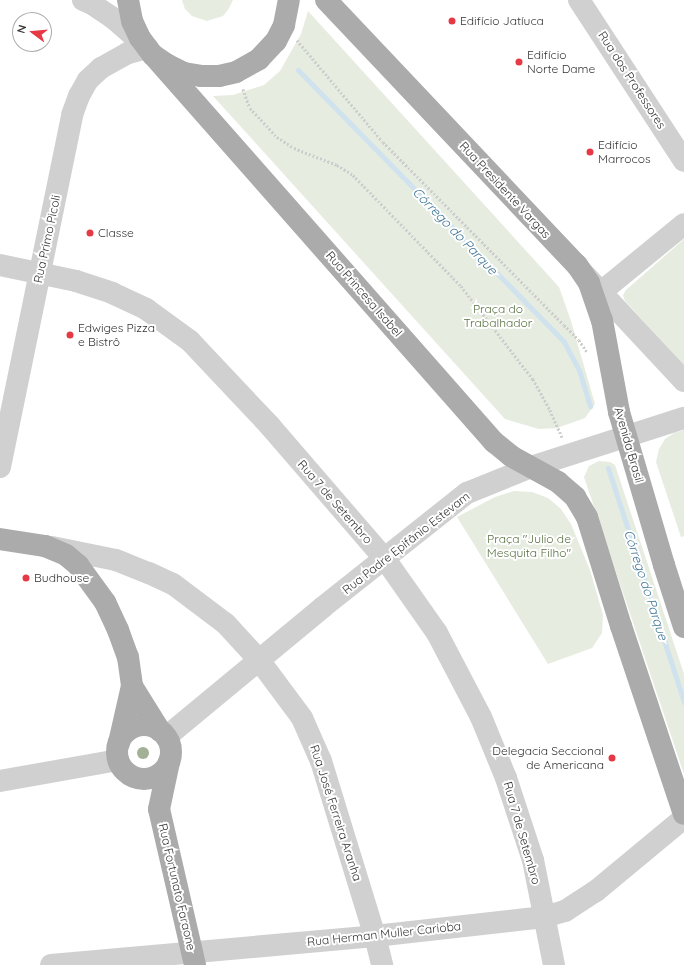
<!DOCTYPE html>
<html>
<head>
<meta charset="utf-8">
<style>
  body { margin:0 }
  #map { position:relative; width:684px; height:965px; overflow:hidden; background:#fff; font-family:Quicksand,sans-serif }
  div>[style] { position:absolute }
  .green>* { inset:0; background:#e6ecdf }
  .stream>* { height:5px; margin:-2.5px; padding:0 2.5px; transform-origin:2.5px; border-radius:2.5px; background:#cfe2ee }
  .path>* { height:2.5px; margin-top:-1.25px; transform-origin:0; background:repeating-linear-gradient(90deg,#cdcdcd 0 2px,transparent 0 4px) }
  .minor>* { height:22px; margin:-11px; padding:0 11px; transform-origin:11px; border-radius:11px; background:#d0d0d0 }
  .major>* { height:22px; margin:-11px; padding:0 11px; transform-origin:11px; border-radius:11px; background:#ababab }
  .major>.ring { margin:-11px; padding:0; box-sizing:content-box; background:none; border:22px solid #ababab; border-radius:50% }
  .trees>* { width:12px; height:12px; margin:-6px; border-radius:50%; background:#a2b095 }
  .dots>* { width:11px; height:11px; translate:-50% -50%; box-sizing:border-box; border:2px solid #fff; border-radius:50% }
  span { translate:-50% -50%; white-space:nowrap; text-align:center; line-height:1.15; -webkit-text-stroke:4px #fff; paint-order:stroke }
  .poi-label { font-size:12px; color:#333 }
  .left { translate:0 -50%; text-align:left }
  .right { translate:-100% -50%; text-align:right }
  .street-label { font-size:12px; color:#333 }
  .park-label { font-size:12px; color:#56703f }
  .water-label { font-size:13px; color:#3f7597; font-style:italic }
  .north { position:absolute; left:12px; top:12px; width:40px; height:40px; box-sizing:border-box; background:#fff; border:1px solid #adadad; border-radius:50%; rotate:286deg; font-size:11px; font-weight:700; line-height:16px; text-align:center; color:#333 }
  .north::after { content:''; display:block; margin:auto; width:14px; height:18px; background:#e63946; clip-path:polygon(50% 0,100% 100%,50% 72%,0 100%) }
</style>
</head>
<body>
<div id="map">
  <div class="green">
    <div style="clip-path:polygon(182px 0,233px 0,228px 10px,223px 16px,207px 21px,192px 16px,185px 9px)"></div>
    <div style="clip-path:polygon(308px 11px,559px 287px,571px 321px,595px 404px,585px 418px,557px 428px,539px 429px,505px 419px,213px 96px,233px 95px,264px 85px,280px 71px,301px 34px)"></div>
    <div style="clip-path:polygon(684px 239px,684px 366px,625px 301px,623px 295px,626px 290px)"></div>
    <div style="clip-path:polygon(684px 430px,684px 536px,681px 537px,656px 462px,659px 449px,665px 439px,674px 433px)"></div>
    <div style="clip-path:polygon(599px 461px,610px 462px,615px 465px,684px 674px,684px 774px,584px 477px,589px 466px)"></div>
    <div style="clip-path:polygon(514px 491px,532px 492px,548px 498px,561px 509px,571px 524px,590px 570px,603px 615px,602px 633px,592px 648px,548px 664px,457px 517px,495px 497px)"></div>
  </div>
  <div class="stream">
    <div style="left:298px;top:70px;width:380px;rotate:45.6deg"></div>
    <div style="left:564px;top:342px;width:32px;rotate:62deg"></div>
    <div style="left:579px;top:370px;width:38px;rotate:73deg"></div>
    <div style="left:608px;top:468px;width:246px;rotate:72deg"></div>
  </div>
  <div class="path">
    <div style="left:297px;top:40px;width:133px;rotate:49.9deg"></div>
    <div style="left:383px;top:142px;width:257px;rotate:45.3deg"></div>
    <div style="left:564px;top:325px;width:21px;rotate:45deg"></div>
    <div style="left:579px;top:340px;width:14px;rotate:56deg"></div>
    <div style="left:243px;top:89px;width:20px;rotate:70deg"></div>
    <div style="left:250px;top:108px;width:40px;rotate:47deg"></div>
    <div style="left:277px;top:137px;width:20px;rotate:33deg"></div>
    <div style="left:294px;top:148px;width:46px;rotate:21.6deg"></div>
    <div style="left:337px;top:165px;width:19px;rotate:32deg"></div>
    <div style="left:353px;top:175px;width:155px;rotate:45.8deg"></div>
    <div style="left:461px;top:286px;width:118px;rotate:52.3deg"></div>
    <div style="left:533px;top:379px;width:35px;rotate:61deg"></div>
    <div style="left:550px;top:410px;width:30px;rotate:66deg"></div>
  </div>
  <div class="minor">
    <div style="left:83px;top:0;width:10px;rotate:24deg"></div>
    <div style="left:92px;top:4px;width:25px;rotate:34deg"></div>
    <div style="left:113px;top:18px;width:41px;rotate:41.1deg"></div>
    <div style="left:579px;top:0;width:192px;rotate:56.9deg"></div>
    <div style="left:0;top:265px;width:78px;rotate:11.9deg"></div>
    <div style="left:76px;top:281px;width:38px;rotate:18deg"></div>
    <div style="left:112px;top:293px;width:38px;rotate:25deg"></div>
    <div style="left:146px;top:309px;width:54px;rotate:36deg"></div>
    <div style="left:190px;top:341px;width:117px;rotate:46.7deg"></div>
    <div style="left:270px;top:426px;width:176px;rotate:49.2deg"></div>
    <div style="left:385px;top:559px;width:90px;rotate:54.9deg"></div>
    <div style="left:437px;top:633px;width:95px;rotate:62.4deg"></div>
    <div style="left:481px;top:717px;width:66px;rotate:67.7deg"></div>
    <div style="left:506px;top:778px;width:86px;rotate:71.8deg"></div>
    <div style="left:533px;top:860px;width:107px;rotate:78.7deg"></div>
    <div style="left:585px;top:275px;width:145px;rotate:47deg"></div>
    <div style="left:601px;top:292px;width:107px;rotate:-39.3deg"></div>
    <div style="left:0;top:467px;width:359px;rotate:-78.4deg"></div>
    <div style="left:72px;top:115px;width:20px;rotate:-70deg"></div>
    <div style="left:79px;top:96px;width:18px;rotate:-61deg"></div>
    <div style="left:88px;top:80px;width:18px;rotate:-43deg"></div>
    <div style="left:101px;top:68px;width:31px;rotate:-29deg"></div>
    <div style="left:128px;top:53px;width:20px;rotate:-15deg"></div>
    <div style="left:52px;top:547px;width:65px;rotate:11.5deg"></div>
    <div style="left:116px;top:560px;width:35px;rotate:22deg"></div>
    <div style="left:149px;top:573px;width:26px;rotate:25deg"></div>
    <div style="left:173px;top:584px;width:66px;rotate:37deg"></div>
    <div style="left:226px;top:624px;width:49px;rotate:47.5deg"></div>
    <div style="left:259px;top:660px;width:72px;rotate:53.4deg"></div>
    <div style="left:302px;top:718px;width:47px;rotate:66.2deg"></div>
    <div style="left:321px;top:761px;width:183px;rotate:72.9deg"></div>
    <div style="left:375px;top:936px;width:30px;rotate:76deg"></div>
    <div style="left:166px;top:737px;width:204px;rotate:-39.6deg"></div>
    <div style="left:323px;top:607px;width:184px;rotate:-38.4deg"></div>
    <div style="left:467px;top:493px;width:69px;rotate:-22.1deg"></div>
    <div style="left:531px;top:467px;width:161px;rotate:-17.8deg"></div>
    <div style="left:0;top:781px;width:120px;rotate:-10.1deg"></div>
    <div style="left:51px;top:965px;width:325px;rotate:-5.1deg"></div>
    <div style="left:375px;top:936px;width:170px;rotate:-6.4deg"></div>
    <div style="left:544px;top:917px;width:22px;rotate:-16deg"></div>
    <div style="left:565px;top:911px;width:37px;rotate:-33deg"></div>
    <div style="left:596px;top:891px;width:114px;rotate:-39.7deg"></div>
  </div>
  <div class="major">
    <div style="left:128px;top:0;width:21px;rotate:79deg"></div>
    <div style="left:132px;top:21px;width:19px;rotate:65deg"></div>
    <div style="left:140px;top:38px;width:21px;rotate:53deg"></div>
    <div style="left:153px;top:55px;width:18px;rotate:34deg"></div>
    <div style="left:168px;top:65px;width:18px;rotate:27deg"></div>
    <div style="left:184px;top:73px;width:17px;rotate:10deg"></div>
    <div style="left:201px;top:76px;width:18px"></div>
    <div style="left:219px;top:76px;width:17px;rotate:-13deg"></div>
    <div style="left:236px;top:72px;width:26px;rotate:-29deg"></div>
    <div style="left:259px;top:59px;width:25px;rotate:-47deg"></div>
    <div style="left:276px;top:41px;width:18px;rotate:-63deg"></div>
    <div style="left:284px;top:25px;width:25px;rotate:-79deg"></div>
    <div style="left:326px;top:0;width:365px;rotate:46.6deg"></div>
    <div style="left:577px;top:265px;width:22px;rotate:56deg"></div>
    <div style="left:589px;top:283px;width:39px;rotate:71deg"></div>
    <div style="left:602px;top:320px;width:94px;rotate:79.5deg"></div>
    <div style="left:619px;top:412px;width:159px;rotate:73.6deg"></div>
    <div style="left:664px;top:565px;width:65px;rotate:72.1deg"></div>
    <div style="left:153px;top:55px;width:516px;rotate:48.62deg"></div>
    <div style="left:494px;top:442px;width:22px;rotate:39deg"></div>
    <div style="left:511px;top:456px;width:54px;rotate:29deg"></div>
    <div style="left:558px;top:482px;width:23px;rotate:41deg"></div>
    <div style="left:575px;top:497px;width:23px;rotate:59deg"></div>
    <div style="left:587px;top:517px;width:114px;rotate:72.7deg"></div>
    <div style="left:621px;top:626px;width:198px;rotate:71.5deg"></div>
    <div style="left:0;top:539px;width:46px;rotate:8.8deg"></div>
    <div style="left:45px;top:546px;width:23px;rotate:23deg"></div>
    <div style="left:66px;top:555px;width:16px;rotate:40deg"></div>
    <div style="left:78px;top:565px;width:46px;rotate:53.9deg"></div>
    <div style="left:105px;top:602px;width:31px;rotate:65deg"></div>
    <div style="left:118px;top:630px;width:29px;rotate:70deg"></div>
    <div style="left:128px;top:657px;width:29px;rotate:82deg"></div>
    <div style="left:132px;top:686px;width:53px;rotate:58.1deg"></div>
    <div class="ring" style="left:117px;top:725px;width:32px;height:32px"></div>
    <div style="left:119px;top:743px;width:58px;rotate:-77.2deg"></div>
    <div style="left:169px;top:762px;width:48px;rotate:102deg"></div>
    <div style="left:159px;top:809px;width:160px;rotate:77deg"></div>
  </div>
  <div class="trees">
    <div style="left:143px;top:753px"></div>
  </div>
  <div class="dots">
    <div style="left:452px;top:21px;background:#e63946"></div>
    <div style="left:519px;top:62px;background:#e63946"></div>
    <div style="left:590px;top:152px;background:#e63946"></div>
    <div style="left:90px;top:233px;background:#e63946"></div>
    <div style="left:70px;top:335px;background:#e63946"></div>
    <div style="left:26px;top:578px;background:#e63946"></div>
    <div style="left:612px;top:758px;background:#e63946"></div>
  </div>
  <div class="poi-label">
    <span class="left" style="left:460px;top:21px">Edifício Jatíuca</span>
    <span class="left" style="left:527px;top:62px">Edifício<br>Norte Dame</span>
    <span class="left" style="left:598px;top:152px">Edifício<br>Marrocos</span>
    <span class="left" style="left:98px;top:233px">Classe</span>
    <span class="left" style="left:78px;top:335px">Edwiges Pizza<br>e Bistrô</span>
    <span class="left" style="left:34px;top:578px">Budhouse</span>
    <span class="right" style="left:604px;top:758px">Delegacia Seccional<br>de Americana</span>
  </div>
  <div class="street-label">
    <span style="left:632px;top:80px;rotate:57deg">Rua dos Professores</span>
    <span style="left:505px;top:190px;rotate:47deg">Rua Presidente Vargas</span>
    <span style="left:47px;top:239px;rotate:-78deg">Rua Primo Picoli</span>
    <span style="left:364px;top:294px;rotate:49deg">Rua Princesa Isabel</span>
    <span style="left:629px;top:445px;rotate:74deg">Avenida Brasil</span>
    <span style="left:335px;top:502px;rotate:49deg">Rua 7 de Setembro</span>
    <span style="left:406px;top:543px;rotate:-38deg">Rua Padre Epifânio Estevam</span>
    <span style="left:336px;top:813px;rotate:72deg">Rua José Ferreira Aranha</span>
    <span style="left:522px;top:833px;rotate:74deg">Rua 7 de Setembro</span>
    <span style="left:177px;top:887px;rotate:77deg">Rua Fortunato Faraone</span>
    <span style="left:384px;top:934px;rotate:-6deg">Rua Herman Muller Carioba</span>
  </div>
  <div class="park-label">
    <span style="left:498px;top:316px">Praça do<br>Trabalhador</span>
    <span style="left:529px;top:546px">Praça "Julio de<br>Mesquita Filho"</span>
  </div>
  <div class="water-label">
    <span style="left:455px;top:231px;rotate:46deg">Córrego do Parque</span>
    <span style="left:646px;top:585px;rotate:72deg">Córrego do Parque</span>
  </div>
  <div class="north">N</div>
</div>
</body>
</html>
